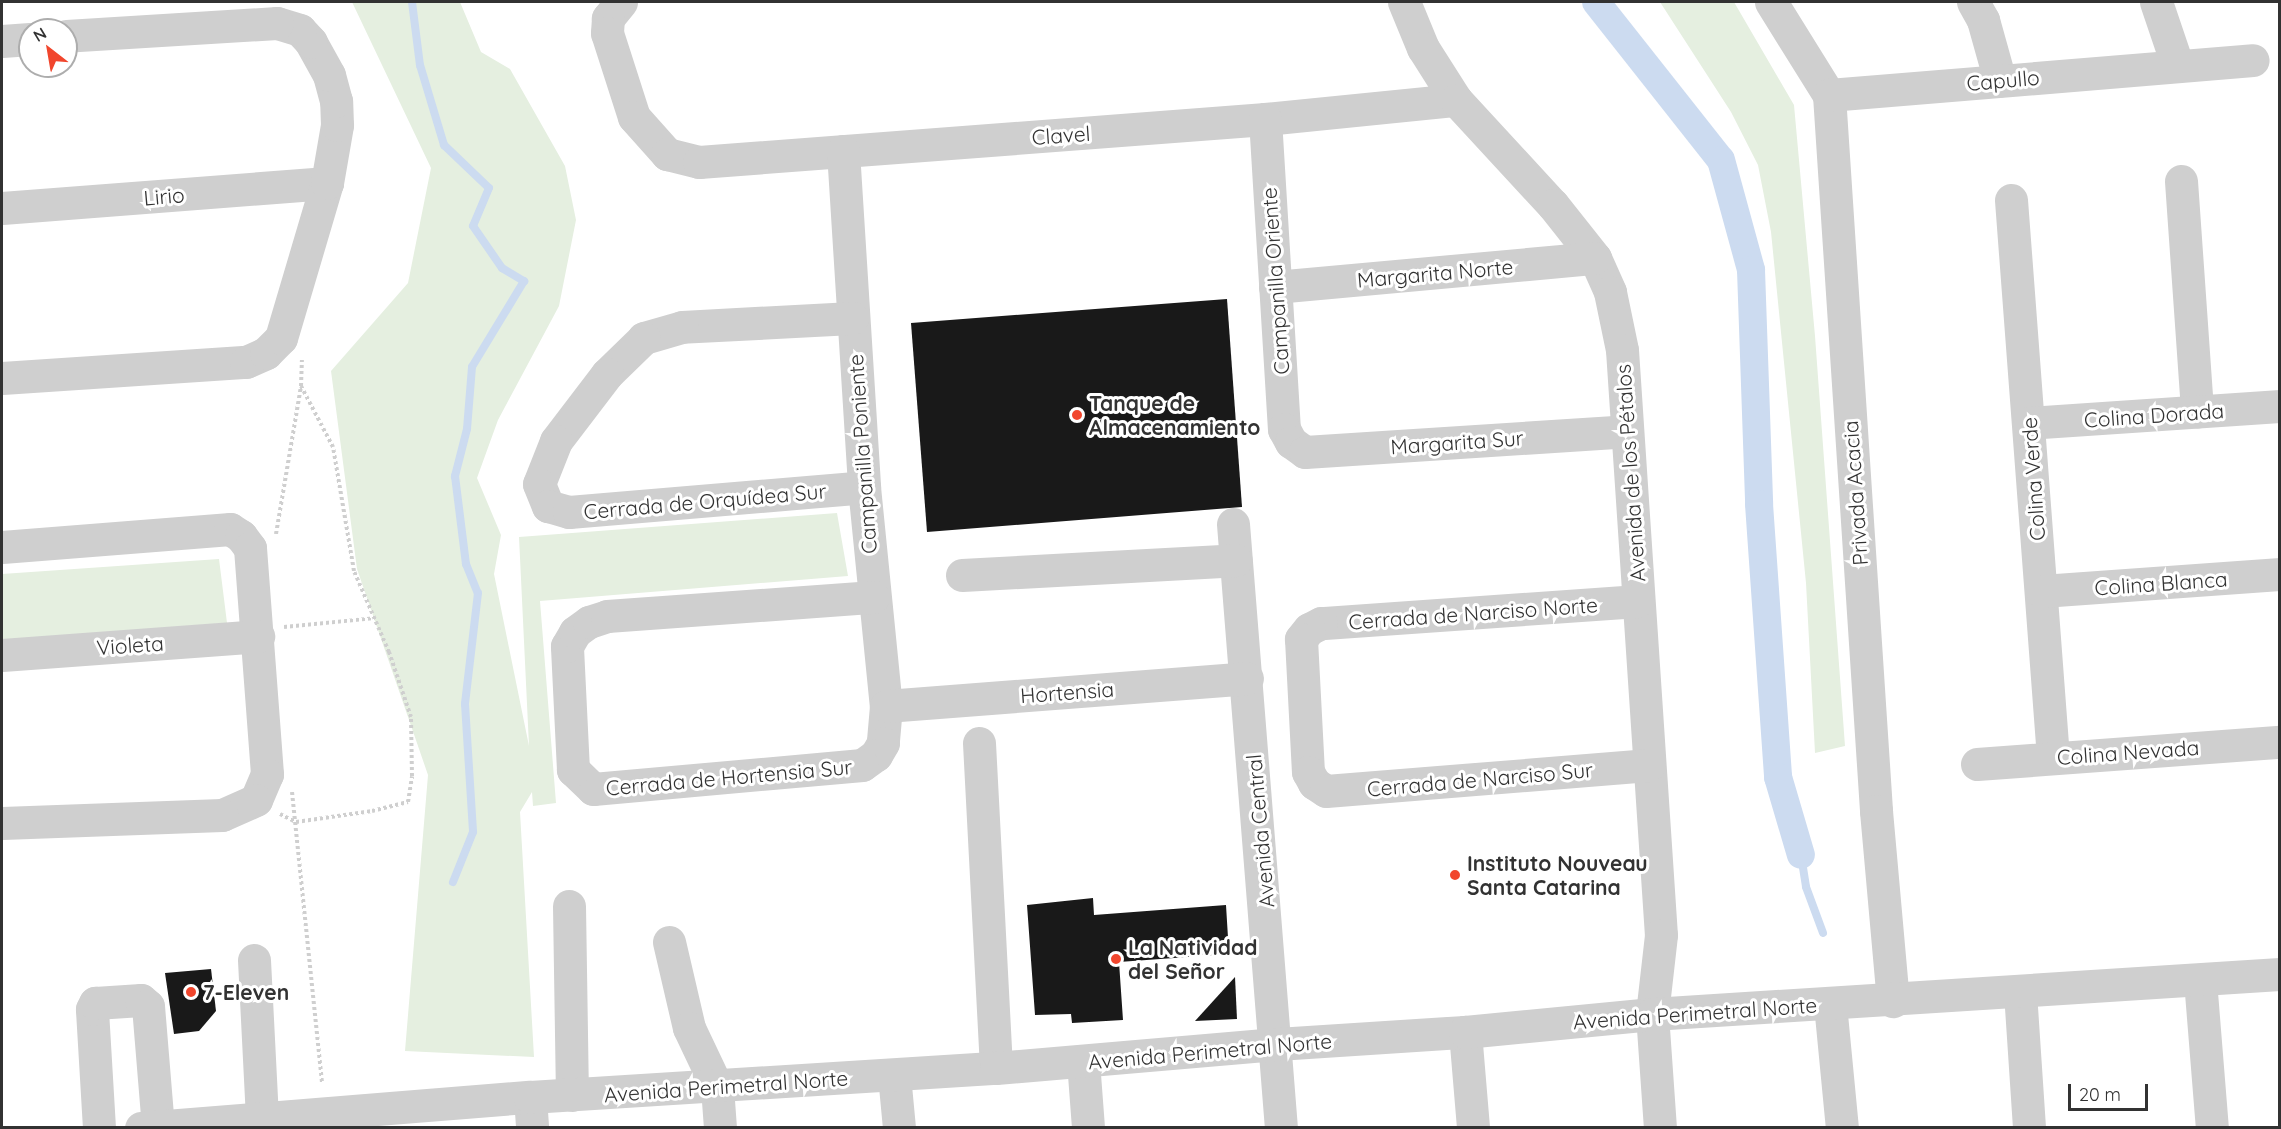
<!DOCTYPE html>
<html>
<head>
<meta charset="utf-8">
<style>
  body { margin:0 }
  #map { position:relative; width:2281px; height:1129px; overflow:hidden; background:#fff; font-family:Quicksand,sans-serif }
  div>[style] { position:absolute }
  .green>* { inset:0; background:#e5efe0 }
  .stream>* { height:8px; margin:-4px; padding:0 4px; transform-origin:4px; border-radius:4px; background:#ccdbf0 }
  .canal>* { height:28px; margin:-14px; padding:0 14px; transform-origin:14px; border-radius:14px; background:#ccdbf0 }
  .building>* { inset:0; background:#191919 }
  .path>* { height:4px; margin-top:-2px; transform-origin:0; background:repeating-linear-gradient(90deg,#cfcfcf 0 3px,transparent 0 6px) }
  .minor>* { height:33px; margin:-16.5px; padding:0 16.5px; transform-origin:16.5px; border-radius:16.5px; background:#cfcfcf }
  .dots>* { width:16px; height:16px; translate:-50% -50%; box-sizing:border-box; border:3px solid #fff; border-radius:50% }
  span { translate:-50% -50%; white-space:nowrap; text-align:center; line-height:1.15; -webkit-text-stroke:6px #fff; paint-order:stroke }
  .street-label { font-size:21px; color:#323232 }
  .poi-label { font-size:21px; color:#323232; font-weight:700 }
  .left { translate:0 -50%; text-align:left }
  .frame { position:absolute; inset:0; border:3px solid #323232; pointer-events:none }
  .north { position:absolute; left:18px; top:18px; width:60px; height:60px; box-sizing:border-box; background:#fff; border:2px solid #adadad; border-radius:50%; rotate:329deg; font-size:16px; font-weight:700; line-height:24px; text-align:center; color:#323232 }
  .north::after { content:''; display:block; margin:auto; width:21px; height:27px; background:#f1462d; clip-path:polygon(50% 0,100% 100%,50% 72%,0 100%) }
  .scale { position:absolute; left:2068px; top:1084px; width:80px; height:27px; box-sizing:border-box; border:3px solid #323232; border-top:0; padding-left:8px; font-size:18px; line-height:21px; white-space:nowrap; color:#323232; -webkit-text-stroke:4px #fff; paint-order:stroke }
</style>
</head>
<body>
<div id="map">
  <div class="green">
    <div style="clip-path:polygon(352px 2px,460px 2px,481px 52px,510px 69px,565px 166px,576px 220px,559px 306px,498px 420px,477px 478px,501px 535px,494px 574px,529px 746px,519px 537px,837px 513px,848px 576px,540px 601px,556px 803px,533px 806px,532px 792px,520px 812px,534px 1057px,405px 1051px,428px 775px,357px 569px,331px 371px,408px 283px,431px 168px)"></div>
    <div style="clip-path:polygon(1660px 2px,1734px 2px,1794px 105px,1815px 336px,1845px 746px,1815px 753px,1806px 583px,1771px 232px,1758px 165px,1731px 112px)"></div>
    <div style="clip-path:polygon(219px 559px,227px 623px,2px 640px,2px 574px)"></div>
  </div>
  <div class="stream">
    <div style="left:412px;top:2px;width:64px;rotate:82.8deg"></div>
    <div style="left:420px;top:65px;width:84px;rotate:73.3deg"></div>
    <div style="left:444px;top:145px;width:62px;rotate:43.7deg"></div>
    <div style="left:489px;top:188px;width:41px;rotate:112.8deg"></div>
    <div style="left:473px;top:226px;width:51px;rotate:55.4deg"></div>
    <div style="left:502px;top:268px;width:26px;rotate:31deg"></div>
    <div style="left:524px;top:281px;width:100px;rotate:121.2deg"></div>
    <div style="left:472px;top:367px;width:62px;rotate:94.6deg"></div>
    <div style="left:467px;top:429px;width:49px;rotate:104.3deg"></div>
    <div style="left:455px;top:476px;width:89px;rotate:82.9deg"></div>
    <div style="left:466px;top:564px;width:31px;rotate:68deg"></div>
    <div style="left:478px;top:593px;width:112px;rotate:96.7deg"></div>
    <div style="left:465px;top:704px;width:128px;rotate:86.4deg"></div>
    <div style="left:473px;top:832px;width:54px;rotate:111.8deg"></div>
    <div style="left:1801px;top:855px;width:32px;rotate:81deg"></div>
    <div style="left:1806px;top:887px;width:49px;rotate:69.7deg"></div>
  </div>
  <div class="canal">
    <div style="left:1596px;top:2px;width:201px;rotate:51.7deg"></div>
    <div style="left:1721px;top:160px;width:114px;rotate:74.7deg"></div>
    <div style="left:1751px;top:270px;width:234px;rotate:88deg"></div>
    <div style="left:1759px;top:504px;width:274px;rotate:86deg"></div>
    <div style="left:1778px;top:777px;width:81px;rotate:73.6deg"></div>
  </div>
  <div class="building">
    <div style="clip-path:polygon(1227px 299px,1242px 507px,927px 532px,911px 323px)"></div>
    <div style="clip-path:polygon(1093px 898px,1094px 915px,1226px 905px,1229px 954px,1119px 962px,1123px 1020px,1072px 1023px,1071px 1014px,1035px 1015px,1027px 905px)"></div>
    <div style="clip-path:polygon(211px 969px,216px 1011px,199px 1031px,174px 1034px,165px 973px)"></div>
    <div style="clip-path:polygon(1235px 977px,1237px 1019px,1195px 1021px)"></div>
  </div>
  <div class="path">
    <div style="left:276px;top:534px;width:150px;rotate:-80.4deg"></div>
    <div style="left:301px;top:386px;width:26px;rotate:-88deg"></div>
    <div style="left:284px;top:627px;width:91px;rotate:-5.6deg"></div>
    <div style="left:292px;top:792px;width:293px;rotate:84.1deg"></div>
    <div style="left:280px;top:814px;width:18px;rotate:27deg"></div>
    <div style="left:296px;top:822px;width:77px;rotate:-8.2deg"></div>
    <div style="left:372px;top:811px;width:37px;rotate:-14deg"></div>
    <div style="left:408px;top:802px;width:26px;rotate:-81deg"></div>
    <div style="left:412px;top:776px;width:59px;rotate:-91deg"></div>
    <div style="left:411px;top:717px;width:69px;rotate:-108.7deg"></div>
    <div style="left:389px;top:652px;width:88px;rotate:-113.4deg"></div>
    <div style="left:354px;top:571px;width:126px;rotate:-99.6deg"></div>
    <div style="left:333px;top:447px;width:69px;rotate:-117.7deg"></div>
  </div>
  <div class="minor">
    <div style="left:621px;top:2px;width:21px;rotate:129deg"></div>
    <div style="left:608px;top:18px;width:15px;rotate:94deg"></div>
    <div style="left:607px;top:33px;width:88px;rotate:72.2deg"></div>
    <div style="left:634px;top:117px;width:50px;rotate:48.3deg"></div>
    <div style="left:667px;top:154px;width:33px;rotate:14deg"></div>
    <div style="left:699px;top:162px;width:568px;rotate:-4.34deg"></div>
    <div style="left:1265px;top:119px;width:192px;rotate:-5.7deg"></div>
    <div style="left:1404px;top:2px;width:50px;rotate:67.6deg"></div>
    <div style="left:1423px;top:48px;width:62px;rotate:57.6deg"></div>
    <div style="left:1456px;top:100px;width:143px;rotate:47.3deg"></div>
    <div style="left:1553px;top:205px;width:68px;rotate:51.6deg"></div>
    <div style="left:1595px;top:258px;width:37px;rotate:66deg"></div>
    <div style="left:1610px;top:292px;width:59px;rotate:78.3deg"></div>
    <div style="left:1622px;top:350px;width:586px;rotate:86.19deg"></div>
    <div style="left:1661px;top:935px;width:80px;rotate:96.5deg"></div>
    <div style="left:1652px;top:1014px;width:114px;rotate:86deg"></div>
    <div style="left:1771px;top:2px;width:110px;rotate:58.1deg"></div>
    <div style="left:1829px;top:95px;width:718px;rotate:86.24deg"></div>
    <div style="left:1876px;top:811px;width:191px;rotate:84.9deg"></div>
    <div style="left:1973px;top:2px;width:21px;rotate:61deg"></div>
    <div style="left:1983px;top:20px;width:63px;rotate:74.4deg"></div>
    <div style="left:2156px;top:2px;width:65px;rotate:71.3deg"></div>
    <div style="left:2px;top:41px;width:28px;rotate:-4deg"></div>
    <div style="left:1829px;top:95px;width:425px;rotate:-4.7deg"></div>
    <div style="left:1265px;top:119px;width:311px;rotate:86.5deg"></div>
    <div style="left:1284px;top:429px;width:15px;rotate:62deg"></div>
    <div style="left:1291px;top:442px;width:17px;rotate:36deg"></div>
    <div style="left:1305px;top:452px;width:322px;rotate:-3.7deg"></div>
    <div style="left:843px;top:151px;width:337px;rotate:86.4deg"></div>
    <div style="left:864px;top:487px;width:220px;rotate:84.3deg"></div>
    <div style="left:886px;top:706px;width:37px;rotate:95deg"></div>
    <div style="left:883px;top:743px;width:14px;rotate:120deg"></div>
    <div style="left:876px;top:755px;width:17px;rotate:144deg"></div>
    <div style="left:862px;top:765px;width:270px;rotate:174.9deg"></div>
    <div style="left:593px;top:789px;width:28px;rotate:-136deg"></div>
    <div style="left:573px;top:770px;width:124px;rotate:-92.8deg"></div>
    <div style="left:567px;top:646px;width:16px;rotate:-60deg"></div>
    <div style="left:575px;top:632px;width:17px;rotate:-36deg"></div>
    <div style="left:589px;top:622px;width:19px;rotate:-18deg"></div>
    <div style="left:607px;top:616px;width:267px;rotate:-4.1deg"></div>
    <div style="left:2181px;top:181px;width:231px;rotate:86deg"></div>
    <div style="left:2011px;top:200px;width:559px;rotate:85.69deg"></div>
    <div style="left:2px;top:208px;width:326px;rotate:-4.4deg"></div>
    <div style="left:1275px;top:287px;width:321px;rotate:-5.2deg"></div>
    <div style="left:852px;top:318px;width:170px;rotate:177deg"></div>
    <div style="left:682px;top:327px;width:40px;rotate:164deg"></div>
    <div style="left:644px;top:338px;width:52px;rotate:135.8deg"></div>
    <div style="left:607px;top:374px;width:84px;rotate:127.3deg"></div>
    <div style="left:556px;top:441px;width:46px;rotate:111.6deg"></div>
    <div style="left:539px;top:484px;width:24px;rotate:68deg"></div>
    <div style="left:548px;top:506px;width:22px;rotate:16deg"></div>
    <div style="left:569px;top:512px;width:296px;rotate:-4.8deg"></div>
    <div style="left:2px;top:378px;width:245px;rotate:-3.8deg"></div>
    <div style="left:246px;top:362px;width:22px;rotate:-24deg"></div>
    <div style="left:266px;top:353px;width:21px;rotate:-45deg"></div>
    <div style="left:281px;top:338px;width:162px;rotate:-73.5deg"></div>
    <div style="left:327px;top:183px;width:59px;rotate:-80.2deg"></div>
    <div style="left:337px;top:125px;width:24px;rotate:-92deg"></div>
    <div style="left:336px;top:101px;width:27px;rotate:-105deg"></div>
    <div style="left:329px;top:75px;width:38px;rotate:-119deg"></div>
    <div style="left:311px;top:42px;width:16px;rotate:-133deg"></div>
    <div style="left:300px;top:30px;width:24px;rotate:-163deg"></div>
    <div style="left:277px;top:23px;width:211px;rotate:176.5deg"></div>
    <div style="left:2029px;top:423px;width:252px;rotate:-3.9deg"></div>
    <div style="left:1233px;top:524px;width:606px;rotate:85.46deg"></div>
    <div style="left:2px;top:547px;width:229px;rotate:-4.5deg"></div>
    <div style="left:230px;top:529px;width:13px;rotate:32deg"></div>
    <div style="left:241px;top:536px;width:15px;rotate:53deg"></div>
    <div style="left:250px;top:548px;width:227px;rotate:85.7deg"></div>
    <div style="left:267px;top:774px;width:28px;rotate:113deg"></div>
    <div style="left:256px;top:800px;width:37px;rotate:156deg"></div>
    <div style="left:222px;top:815px;width:220px;rotate:177.9deg"></div>
    <div style="left:962px;top:575px;width:274px;rotate:-3.1deg"></div>
    <div style="left:2042px;top:591px;width:239px;rotate:-4.1deg"></div>
    <div style="left:1638px;top:601px;width:318px;rotate:176deg"></div>
    <div style="left:1321px;top:623px;width:13px;rotate:153deg"></div>
    <div style="left:1309px;top:629px;width:13px;rotate:129deg"></div>
    <div style="left:1301px;top:639px;width:133px;rotate:87deg"></div>
    <div style="left:1308px;top:772px;width:13px;rotate:61deg"></div>
    <div style="left:1314px;top:783px;width:14px;rotate:34deg"></div>
    <div style="left:1326px;top:791px;width:324px;rotate:-4.6deg"></div>
    <div style="left:2px;top:655px;width:257px;rotate:-4.2deg"></div>
    <div style="left:886px;top:706px;width:362px;rotate:-4.4deg"></div>
    <div style="left:979px;top:743px;width:325px;rotate:87deg"></div>
    <div style="left:1977px;top:764px;width:304px;rotate:-4.2deg"></div>
    <div style="left:569px;top:906px;width:189px;rotate:89.1deg"></div>
    <div style="left:669px;top:942px;width:88px;rotate:76.9deg"></div>
    <div style="left:689px;top:1028px;width:65px;rotate:64.6deg"></div>
    <div style="left:717px;top:1087px;width:41px;rotate:85.8deg"></div>
    <div style="left:254px;top:960px;width:159px;rotate:87.1deg"></div>
    <div style="left:2200px;top:980px;width:148px;rotate:85.4deg"></div>
    <div style="left:2020px;top:992px;width:136px;rotate:86.2deg"></div>
    <div style="left:1830px;top:1004px;width:125px;rotate:84.5deg"></div>
    <div style="left:1465px;top:1032px;width:96px;rotate:85.2deg"></div>
    <div style="left:1083px;top:1061px;width:67px;rotate:85.7deg"></div>
    <div style="left:894px;top:1075px;width:53px;rotate:84.6deg"></div>
    <div style="left:530px;top:1097px;width:31px;rotate:86deg"></div>
    <div style="left:99px;top:1128px;width:119px;rotate:-93.4deg"></div>
    <div style="left:92px;top:1009px;width:7px;rotate:-63deg"></div>
    <div style="left:95px;top:1003px;width:46px;rotate:-3.7deg"></div>
    <div style="left:141px;top:1000px;width:9px;rotate:41deg"></div>
    <div style="left:148px;top:1006px;width:122px;rotate:85.3deg"></div>
    <div style="left:141px;top:1128px;width:390px;rotate:-4.6deg"></div>
    <div style="left:530px;top:1097px;width:467px;rotate:-3.6deg"></div>
    <div style="left:996px;top:1068px;width:282px;rotate:-4.9deg"></div>
    <div style="left:1277px;top:1044px;width:188px;rotate:-3.7deg"></div>
    <div style="left:1465px;top:1032px;width:188px;rotate:-5.5deg"></div>
    <div style="left:1652px;top:1014px;width:629px;rotate:-3.64deg"></div>
  </div>
  <div class="dots">
    <div style="left:1077px;top:415px;background:#f1462d"></div>
    <div style="left:1455px;top:875px;background:#f1462d"></div>
    <div style="left:1116px;top:959px;background:#f1462d"></div>
    <div style="left:191px;top:992px;background:#f1462d"></div>
  </div>
  <div class="street-label">
    <span style="left:2003px;top:80px;rotate:-5deg">Capullo</span>
    <span style="left:1061px;top:135px;rotate:-4deg">Clavel</span>
    <span style="left:164px;top:196px;rotate:-5deg">Lirio</span>
    <span style="left:1435px;top:273px;rotate:-5deg">Margarita Norte</span>
    <span style="left:1275px;top:281px;rotate:-94deg">Campanilla Oriente</span>
    <span style="left:2154px;top:415px;rotate:-4deg">Colina Dorada</span>
    <span style="left:1457px;top:442px;rotate:-4deg">Margarita Sur</span>
    <span style="left:862px;top:454px;rotate:-94deg">Campanilla Poniente</span>
    <span style="left:1630px;top:473px;rotate:-94deg">Avenida de los Pétalos</span>
    <span style="left:2033px;top:479px;rotate:-94deg">Colina Verde</span>
    <span style="left:1855px;top:493px;rotate:-94deg">Privada Acacia</span>
    <span style="left:705px;top:501px;rotate:-5deg">Cerrada de Orquídea Sur</span>
    <span style="left:2161px;top:583px;rotate:-4deg">Colina Blanca</span>
    <span style="left:1473px;top:613px;rotate:-4deg">Cerrada de Narciso Norte</span>
    <span style="left:130px;top:645px;rotate:-4deg">Violeta</span>
    <span style="left:1067px;top:692px;rotate:-4deg">Hortensia</span>
    <span style="left:2128px;top:752px;rotate:-4deg">Colina Nevada</span>
    <span style="left:729px;top:777px;rotate:-5deg">Cerrada de Hortensia Sur</span>
    <span style="left:1480px;top:779px;rotate:-5deg">Cerrada de Narciso Sur</span>
    <span style="left:1260px;top:831px;rotate:-95deg">Avenida Central</span>
    <span style="left:1695px;top:1013px;rotate:-4deg">Avenida Perimetral Norte</span>
    <span style="left:1210px;top:1051px;rotate:-5deg">Avenida Perimetral Norte</span>
    <span style="left:726px;top:1086px;rotate:-4deg">Avenida Perimetral Norte</span>
  </div>
  <div class="poi-label">
    <span class="left" style="left:1089px;top:415px">Tanque de<br>Almacenamiento</span>
    <span class="left" style="left:1467px;top:875px">Instituto Nouveau<br>Santa Catarina</span>
    <span class="left" style="left:1128px;top:959px">La Natividad<br>del Señor</span>
    <span class="left" style="left:203px;top:992px">7-Eleven</span>
  </div>
  <div class="frame"></div>
  <div class="north">N</div>
  <div class="scale">20 m</div>
</div>
</body>
</html>
